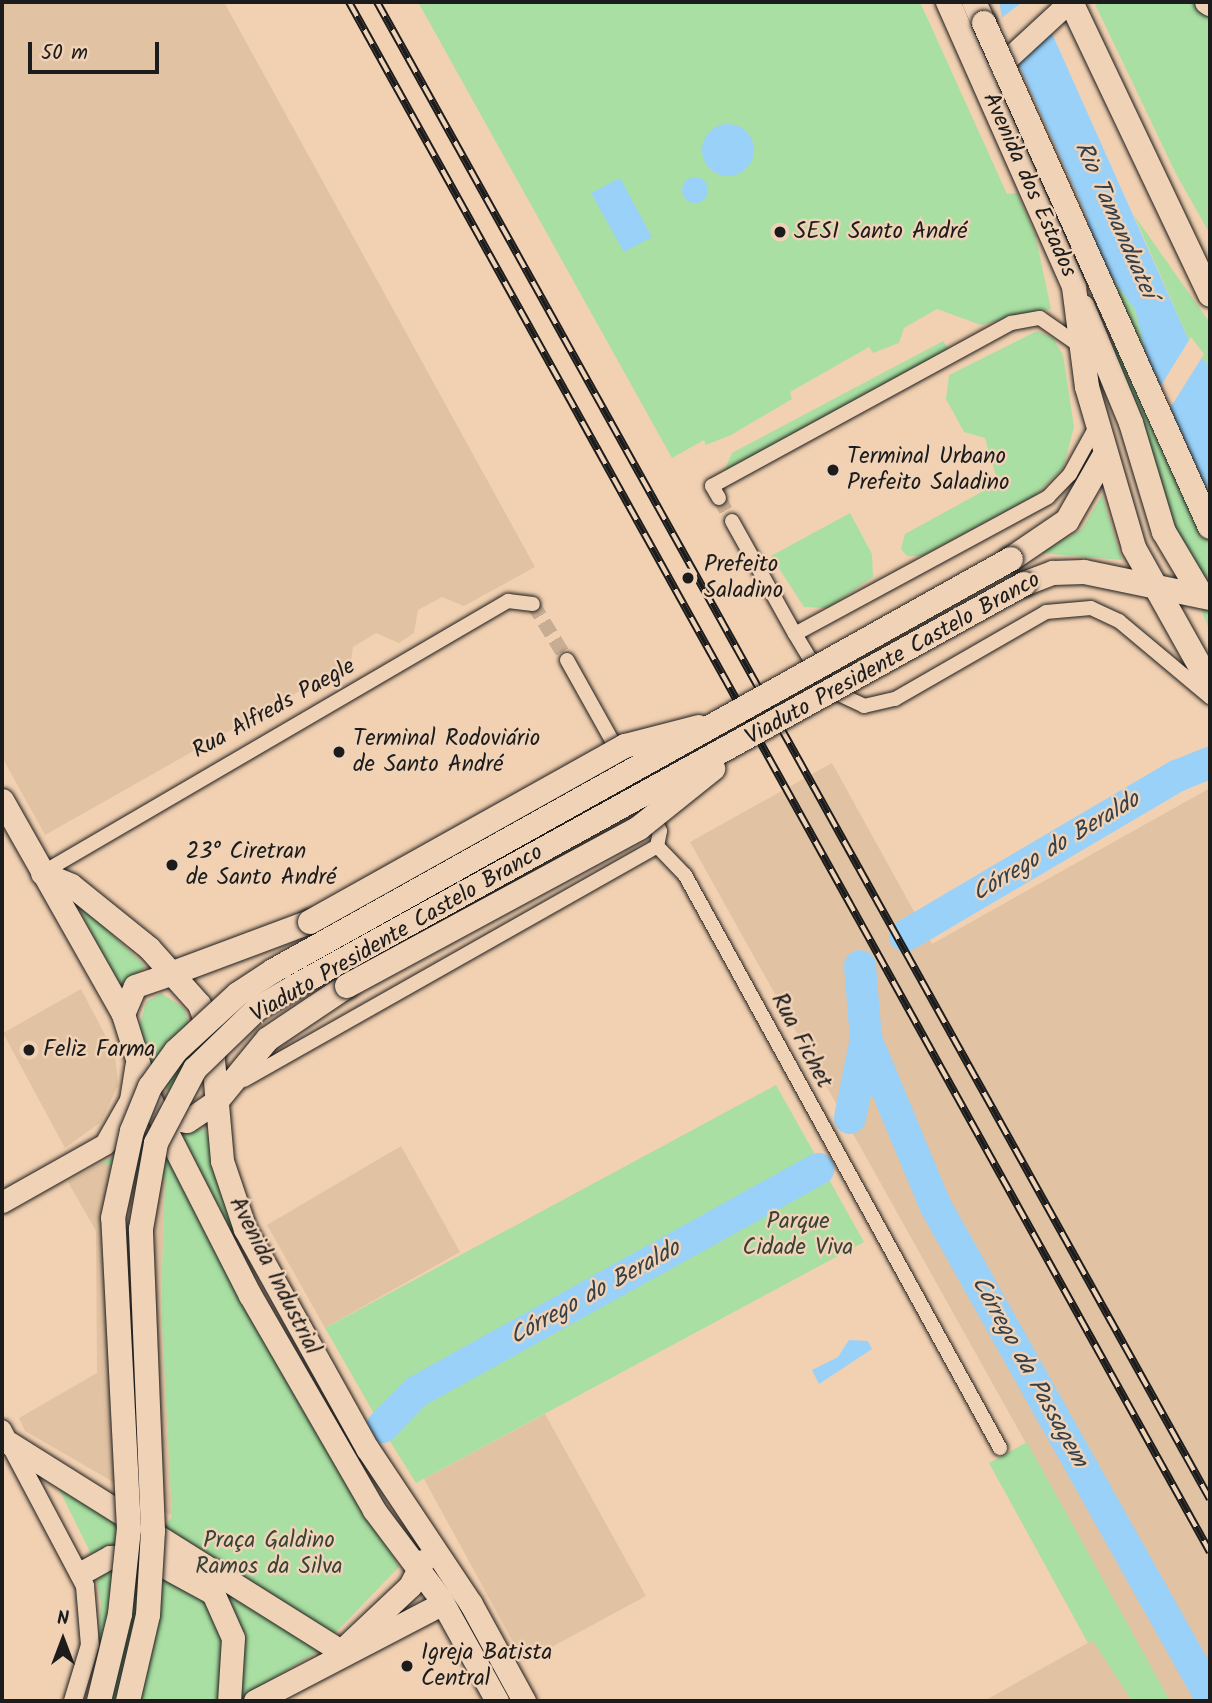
<!DOCTYPE html>
<html>
<head>
<meta charset="utf-8">
<style>
  body { margin:0 }
  #map { position:relative; width:1212px; height:1703px; overflow:hidden; background:#f2d1b2; font-family:Kalam,sans-serif }
  div>[style] { position:absolute }
  .built>* { inset:0; background:#e1c2a2 }
  .green>* { inset:0; background:#a9dfa2 }
  .water>* { inset:0; background:#99d1f9 }
  .round { border-radius:50% }
  .pier>* { inset:0; background:#f2d1b2 }
  .river>* { height:32px; margin:-16px; padding:0 16px; transform-origin:16px; border-radius:16px; background:#99d1f9 }
  .minor-tunnel>* { height:14px; margin-top:-7px; transform-origin:0; background:repeating-linear-gradient(90deg,#c7ad94 0 14px,transparent 0 21px) }
  .roads { filter:drop-shadow(0 0 2px #1c1c1c) drop-shadow(0 0 2px #1c1c1c) }
  .minor>* { height:14px; margin:-7px; padding:0 7px; transform-origin:7px; border-radius:7px; background:#f0d2b7 }
  .tertiary>* { height:18px; margin:-9px; padding:0 9px; transform-origin:9px; border-radius:9px; background:#f0d2b7 }
  .secondary>* { height:21px; margin:-10.5px; padding:0 10.5px; transform-origin:10.5px; border-radius:10.5px; background:#f0d2b7 }
  .primary>* { height:23px; margin:-11.5px; padding:0 11.5px; transform-origin:11.5px; border-radius:11.5px; background:#f0d2b7 }
  .trunk>* { height:24px; margin:-12px; padding:0 12px; transform-origin:12px; border-radius:12px; background:#f0d2b7 }
  .rail>* { height:8px; margin-top:-4px; transform-origin:0; background:repeating-linear-gradient(90deg,#f0d2b7 0 16px,#1c1c1c 0 32px); box-sizing:border-box; border-block:2px solid #1c1c1c }
  .bridges { filter:drop-shadow(0 0 2px #1c1c1c) drop-shadow(0 0 2px #1c1c1c) }
  .trunk-bridge>* { height:24px; margin:-12px; padding:0 12px; transform-origin:12px; border-radius:12px; background:#f0d2b7 }
  .dots>* { width:19px; height:19px; translate:-50% -50%; box-sizing:border-box; border:4px solid #f0d2b7; border-radius:50% }
  span { translate:-50% -50%; white-space:nowrap; text-align:center; line-height:1.15; -webkit-text-stroke:5px #f0d2b7; paint-order:stroke }
  .street-label { font-size:23px; color:#1c1c1c }
  .poi-label { font-size:23px; color:#1c1c1c }
  .left { translate:0 -50%; text-align:left }
  .park-label { font-size:23px; color:#384337 }
  .water-label { font-size:24px; color:#354048; font-style:italic }
  .frame { position:absolute; inset:0; border:4px solid #1c1c1c; pointer-events:none }
  .north { position:absolute; left:28px; top:1605px; width:70px; height:70px; -webkit-text-stroke:5px #f0d2b7; paint-order:stroke; rotate:0deg; font-size:19px; font-weight:700; line-height:28px; text-align:center; color:#1c1c1c }
  .north::after { content:''; display:block; margin:auto; width:24px; height:32px; background:#1c1c1c; clip-path:polygon(50% 0,100% 100%,50% 72%,0 100%) }
  .scale { position:absolute; left:28px; top:42px; width:131px; height:32px; box-sizing:border-box; border:4px solid #1c1c1c; border-top:0; padding-left:9px; font-size:21px; line-height:24px; white-space:nowrap; color:#1c1c1c; -webkit-text-stroke:5px #f0d2b7; paint-order:stroke }
</style>
</head>
<body>
<div id="map">
  <div class="built">
    <div style="clip-path:polygon(2px 2px,224px 2px,535px 567px,464px 606px,442px 597px,418px 610px,414px 633px,399px 643px,376px 633px,353px 647px,351px 662px,45px 835px,2px 757px)"></div>
    <div style="clip-path:polygon(832px 763px,932px 944px,1210px 788px,1210px 1701px,1170px 1701px,690px 842px)"></div>
    <div style="clip-path:polygon(81px 989px,115px 1054px,118px 1085px,101px 1122px,65px 1148px,3px 1033px)"></div>
    <div style="clip-path:polygon(401px 1146px,460px 1252px,325px 1328px,267px 1225px)"></div>
    <div style="clip-path:polygon(101px 1163px,165px 1179px,161px 1303px,172px 1516px,25px 1431px,19px 1418px,97px 1373px,96px 1231px,68px 1182px)"></div>
    <div style="clip-path:polygon(545px 1414px,646px 1596px,524px 1662px,424px 1479px)"></div>
    <div style="clip-path:polygon(1093px 1640px,1132px 1701px,984px 1701px)"></div>
  </div>
  <div class="green">
    <div style="clip-path:polygon(418px 2px,920px 2px,1007px 194px,1017px 193px,1035px 234px,1051px 309px,981px 325px,937px 309px,904px 328px,899px 343px,873px 353px,869px 347px,790px 392px,792px 399px,731px 435px,706px 445px,704px 440px,672px 458px)"></div>
    <div style="clip-path:polygon(1094px 2px,1210px 2px,1210px 234px,1176px 174px)"></div>
    <div style="clip-path:polygon(1134px 215px,1210px 323px,1210px 368px,1190px 343px)"></div>
    <div style="clip-path:polygon(1097px 258px,1135px 309px,1149px 367px,1210px 499px,1210px 632px,1128px 423px)"></div>
    <div style="clip-path:polygon(1037px 331px,1053px 338px,1063px 355px,1074px 427px,1063px 468px,1036px 495px,922px 556px,907px 556px,901px 549px,905px 534px,987px 489px,996px 476px,985px 438px,964px 432px,946px 399px,949px 375px)"></div>
    <div style="clip-path:polygon(943px 341px,949px 350px,724px 471px,732px 453px)"></div>
    <div style="clip-path:polygon(1102px 495px,1122px 560px,1041px 553px,1082px 529px)"></div>
    <div style="clip-path:polygon(850px 513px,872px 554px,873px 577px,828px 608px,804px 607px,771px 556px)"></div>
    <div style="clip-path:polygon(75px 899px,146px 967px,118px 987px)"></div>
    <div style="clip-path:polygon(161px 993px,185px 1009px,196px 1059px,173px 1097px,152px 1069px,139px 1029px,146px 1002px)"></div>
    <div style="clip-path:polygon(776px 1085px,818px 1160px,420px 1381px,376px 1417px,325px 1328px)"></div>
    <div style="clip-path:polygon(205px 1128px,235px 1232px,231px 1234px,181px 1133px)"></div>
    <div style="clip-path:polygon(145px 1142px,163px 1149px,399px 1567px,317px 1652px,236px 1701px,88px 1701px,97px 1670px,101px 1603px,93px 1558px,56px 1483px,157px 1540px,172px 1516px,161px 1303px,165px 1179px,101px 1163px)"></div>
    <div style="clip-path:polygon(827px 1176px,864px 1242px,416px 1483px,386px 1435px,407px 1411px)"></div>
    <div style="clip-path:polygon(1027px 1442px,1170px 1701px,1132px 1701px,1093px 1641px,1088px 1643px,989px 1463px)"></div>
  </div>
  <div class="water">
    <div style="clip-path:polygon(999px 2px,1038px 2px,1190px 343px,1210px 368px,1210px 499px,1149px 367px,1135px 309px,1097px 258px,1085px 212px,1006px 36px)"></div>
    <div class="round" style="left:702px;top:124px;width:52px;height:52px"></div>
    <div class="round" style="left:682px;top:177px;width:26px;height:26px"></div>
    <div style="clip-path:polygon(620px 178px,652px 237px,624px 252px,591px 193px)"></div>
    <div style="clip-path:polygon(849px 1340px,868px 1341px,872px 1349px,819px 1384px,812px 1370px,838px 1357px)"></div>
  </div>
  <div class="pier">
    <div style="clip-path:polygon(1022px 2px,1042px 2px,1051px 23px,1014px 63px,999px 20px)"></div>
    <div style="clip-path:polygon(1191px 337px,1204px 354px,1167px 413px,1157px 392px)"></div>
  </div>
  <div class="river">
    <div style="left:905px;top:936px;width:316px;rotate:-30.5deg"></div>
    <div style="left:1177px;top:776px;width:35px;rotate:-22deg"></div>
    <div style="left:866px;top:1039px;width:180px;rotate:67.4deg"></div>
    <div style="left:935px;top:1205px;width:563px;rotate:60.75deg"></div>
    <div style="left:850px;top:1118px;width:81px;rotate:-78.6deg"></div>
    <div style="left:866px;top:1039px;width:73px;rotate:-94.7deg"></div>
    <div style="left:382px;top:1427px;width:49px;rotate:-45.8deg"></div>
    <div style="left:416px;top:1392px;width:460px;rotate:-29deg"></div>
  </div>
  <div class="minor-tunnel">
    <div style="left:719px;top:498px;width:26px;rotate:61deg"></div>
    <div style="left:533px;top:604px;width:66px;rotate:58.7deg"></div>
  </div>
  <div class="roads">
    <div class="minor">
      <div style="left:719px;top:498px;width:14px;rotate:-120deg"></div>
      <div style="left:712px;top:486px;width:341px;rotate:-28.6deg"></div>
      <div style="left:1011px;top:323px;width:29px;rotate:-10deg"></div>
      <div style="left:1040px;top:318px;width:49px;rotate:35deg"></div>
      <div style="left:732px;top:521px;width:129px;rotate:60.9deg"></div>
      <div style="left:795px;top:634px;width:288px;rotate:-28.4deg"></div>
      <div style="left:1048px;top:497px;width:32px;rotate:-46deg"></div>
      <div style="left:1070px;top:474px;width:56px;rotate:-61.1deg"></div>
      <div style="left:795px;top:634px;width:64px;rotate:59deg"></div>
      <div style="left:828px;top:689px;width:40px;rotate:25deg"></div>
      <div style="left:864px;top:706px;width:32px;rotate:-13deg"></div>
      <div style="left:895px;top:699px;width:174px;rotate:-29.9deg"></div>
      <div style="left:1046px;top:612px;width:45px;rotate:-5.1deg"></div>
      <div style="left:1091px;top:608px;width:31px;rotate:25deg"></div>
      <div style="left:1119px;top:621px;width:119px;rotate:39.9deg"></div>
      <div style="left:567px;top:660px;width:135px;rotate:60.8deg"></div>
      <div style="left:651px;top:811px;width:22px;rotate:66deg"></div>
      <div style="left:660px;top:831px;width:15px;rotate:101deg"></div>
      <div style="left:657px;top:846px;width:40px;rotate:46deg"></div>
      <div style="left:685px;top:875px;width:654px;rotate:61.2deg"></div>
      <div style="left:42px;top:873px;width:540px;rotate:-30.27deg"></div>
      <div style="left:508px;top:601px;width:25px;rotate:7deg"></div>
      <div style="left:244px;top:1080px;width:475px;rotate:-29.5deg"></div>
    </div>
    <div class="tertiary">
      <div style="left:2px;top:1429px;width:178px;rotate:62.1deg"></div>
      <div style="left:85px;top:1586px;width:59px;rotate:85.2deg"></div>
      <div style="left:90px;top:1645px;width:59px;rotate:106.9deg"></div>
    </div>
    <div class="secondary">
      <div style="left:990px;top:75px;width:108px;rotate:-42.7deg"></div>
      <div style="left:2px;top:1202px;width:118px;rotate:-29.4deg"></div>
      <div style="left:105px;top:1144px;width:51px;rotate:-60.4deg"></div>
      <div style="left:130px;top:1100px;width:36px;rotate:-81deg"></div>
    </div>
    <div class="primary">
      <div style="left:2px;top:800px;width:246px;rotate:60.5deg"></div>
      <div style="left:123px;top:1014px;width:87px;rotate:72.6deg"></div>
      <div style="left:149px;top:1097px;width:222px;rotate:63deg"></div>
      <div style="left:250px;top:1295px;width:248px;rotate:60deg"></div>
      <div style="left:374px;top:1510px;width:110px;rotate:53.1deg"></div>
      <div style="left:440px;top:1598px;width:118px;rotate:61deg"></div>
      <div style="left:42px;top:873px;width:31px;rotate:22deg"></div>
      <div style="left:71px;top:885px;width:100px;rotate:38.9deg"></div>
      <div style="left:149px;top:948px;width:75px;rotate:48.2deg"></div>
      <div style="left:199px;top:1004px;width:35px;rotate:70deg"></div>
      <div style="left:211px;top:1037px;width:124px;rotate:84.9deg"></div>
      <div style="left:222px;top:1161px;width:72px;rotate:71.3deg"></div>
      <div style="left:245px;top:1229px;width:251px;rotate:60.9deg"></div>
      <div style="left:367px;top:1448px;width:187px;rotate:56.3deg"></div>
      <div style="left:471px;top:1604px;width:111px;rotate:61.3deg"></div>
      <div style="left:123px;top:1014px;width:30px;rotate:-67deg"></div>
      <div style="left:135px;top:986px;width:43px;rotate:-18.9deg"></div>
      <div style="left:159px;top:1117px;width:28px;rotate:8deg"></div>
      <div style="left:187px;top:1121px;width:36px;rotate:-34deg"></div>
      <div style="left:9px;top:1443px;width:392px;rotate:32.1deg"></div>
      <div style="left:81px;top:1573px;width:33px;rotate:-29deg"></div>
      <div style="left:110px;top:1557px;width:33px;rotate:-3deg"></div>
      <div style="left:143px;top:1555px;width:80px;rotate:28.5deg"></div>
      <div style="left:213px;top:1593px;width:49px;rotate:66deg"></div>
      <div style="left:233px;top:1638px;width:63px;rotate:93.6deg"></div>
      <div style="left:341px;top:1651px;width:95px;rotate:-43.3deg"></div>
      <div style="left:410px;top:1586px;width:28px;rotate:-63deg"></div>
      <div style="left:255px;top:1701px;width:212px;rotate:-27.5deg"></div>
    </div>
    <div class="trunk">
      <div style="left:948px;top:2px;width:312px;rotate:66.1deg"></div>
      <div style="left:1074px;top:287px;width:101px;rotate:82.6deg"></div>
      <div style="left:1087px;top:387px;width:168px;rotate:73.7deg"></div>
      <div style="left:1134px;top:548px;width:156px;rotate:60.8deg"></div>
      <div style="left:974px;top:2px;width:23px;rotate:65deg"></div>
      <div style="left:1071px;top:2px;width:324px;rotate:64.6deg"></div>
      <div style="left:1207px;top:2px;width:4px;rotate:34deg"></div>
      <div style="left:1083px;top:307px;width:126px;rotate:67.5deg"></div>
      <div style="left:1131px;top:423px;width:114px;rotate:73.2deg"></div>
      <div style="left:1164px;top:532px;width:74px;rotate:59.3deg"></div>
      <div style="left:1011px;top:559px;width:68px;rotate:-34.2deg"></div>
      <div style="left:1067px;top:521px;width:78px;rotate:-60.2deg"></div>
      <div style="left:1024px;top:584px;width:31px;rotate:-21deg"></div>
      <div style="left:1053px;top:573px;width:31px;rotate:-2deg"></div>
      <div style="left:1084px;top:572px;width:129px;rotate:11.7deg"></div>
      <div style="left:176px;top:972px;width:143px;rotate:-20.5deg"></div>
      <div style="left:217px;top:1101px;width:80px;rotate:-50.6deg"></div>
      <div style="left:268px;top:1039px;width:95px;rotate:-33.9deg"></div>
    </div>
  </div>
  <div class="rail">
    <div style="left:349px;top:2px;width:1773px;rotate:60.95deg"></div>
    <div style="left:377px;top:2px;width:1713px;rotate:60.91deg"></div>
  </div>
  <div class="bridges">
    <div class="trunk-bridge">
      <div style="left:984px;top:23px;width:552px;rotate:65.85deg"></div>
      <div style="left:310px;top:922px;width:361px;rotate:-29.2deg"></div>
      <div style="left:625px;top:746px;width:76px;rotate:-14.4deg"></div>
      <div style="left:347px;top:986px;width:332px;rotate:-28.4deg"></div>
      <div style="left:639px;top:828px;width:95px;rotate:-38.6deg"></div>
      <div style="left:99px;top:1701px;width:89px;rotate:-76.4deg"></div>
      <div style="left:120px;top:1614px;width:85px;rotate:-84deg"></div>
      <div style="left:129px;top:1529px;width:311px;rotate:-92.9deg"></div>
      <div style="left:113px;top:1218px;width:89px;rotate:-77.7deg"></div>
      <div style="left:132px;top:1131px;width:48px;rotate:-67.8deg"></div>
      <div style="left:150px;top:1087px;width:44px;rotate:-54.2deg"></div>
      <div style="left:176px;top:1051px;width:84px;rotate:-42.6deg"></div>
      <div style="left:238px;top:994px;width:42px;rotate:-33.3deg"></div>
      <div style="left:273px;top:971px;width:845px;rotate:-29.17deg"></div>
      <div style="left:128px;top:1701px;width:88px;rotate:-76.9deg"></div>
      <div style="left:148px;top:1615px;width:84px;rotate:-86.6deg"></div>
      <div style="left:153px;top:1531px;width:302px;rotate:-92.3deg"></div>
      <div style="left:141px;top:1229px;width:87px;rotate:-80.1deg"></div>
      <div style="left:156px;top:1143px;width:84px;rotate:-62.2deg"></div>
      <div style="left:195px;top:1069px;width:86px;rotate:-44.1deg"></div>
      <div style="left:257px;top:1009px;width:43px;rotate:-30.7deg"></div>
      <div style="left:294px;top:987px;width:834px;rotate:-28.9deg"></div>
    </div>
  </div>
  <div class="dots">
    <div style="left:780px;top:232px;background:#1c1c1c"></div>
    <div style="left:833px;top:470px;background:#1c1c1c"></div>
    <div style="left:688px;top:578px;background:#1c1c1c"></div>
    <div style="left:339px;top:752px;background:#1c1c1c"></div>
    <div style="left:172px;top:865px;background:#1c1c1c"></div>
    <div style="left:29px;top:1050px;background:#1c1c1c"></div>
    <div style="left:407px;top:1666px;background:#1c1c1c"></div>
  </div>
  <div class="street-label">
    <span style="left:1029px;top:185px;rotate:66deg">Avenida dos Estados</span>
    <span style="left:893px;top:659px;rotate:-29deg">Viaduto Presidente Castelo Branco</span>
    <span style="left:274px;top:709px;rotate:-29deg">Rua Alfreds Paegle</span>
    <span style="left:397px;top:934px;rotate:-30deg">Viaduto Presidente Castelo Branco</span>
    <span style="left:801px;top:1041px;rotate:62deg">Rua Fichet</span>
    <span style="left:274px;top:1276px;rotate:63deg">Avenida Industrial</span>
  </div>
  <div class="poi-label">
    <span class="left" style="left:794px;top:232px">SESI Santo André</span>
    <span class="left" style="left:847px;top:470px">Terminal Urbano<br>Prefeito Saladino</span>
    <span class="left" style="left:704px;top:578px">Prefeito<br>Saladino</span>
    <span class="left" style="left:353px;top:752px">Terminal Rodoviário<br>de Santo André</span>
    <span class="left" style="left:186px;top:865px">23° Ciretran<br>de Santo André</span>
    <span class="left" style="left:43px;top:1050px">Feliz Farma</span>
    <span class="left" style="left:421px;top:1666px">Igreja Batista<br>Central</span>
  </div>
  <div class="park-label">
    <span style="left:798px;top:1235px">Parque<br>Cidade Viva</span>
    <span style="left:269px;top:1554px">Praça Galdino<br>Ramos da Silva</span>
  </div>
  <div class="water-label">
    <span style="left:1115px;top:220px;rotate:66deg">Rio Tamanduateí</span>
    <span style="left:1056px;top:847px;rotate:-31deg">Córrego do Beraldo</span>
    <span style="left:595px;top:1293px;rotate:-29deg">Córrego do Beraldo</span>
    <span style="left:1029px;top:1372px;rotate:61deg">Córrego da Passagem</span>
  </div>
  <div class="frame"></div>
  <div class="north">N</div>
  <div class="scale">50 m</div>
</div>
</body>
</html>
